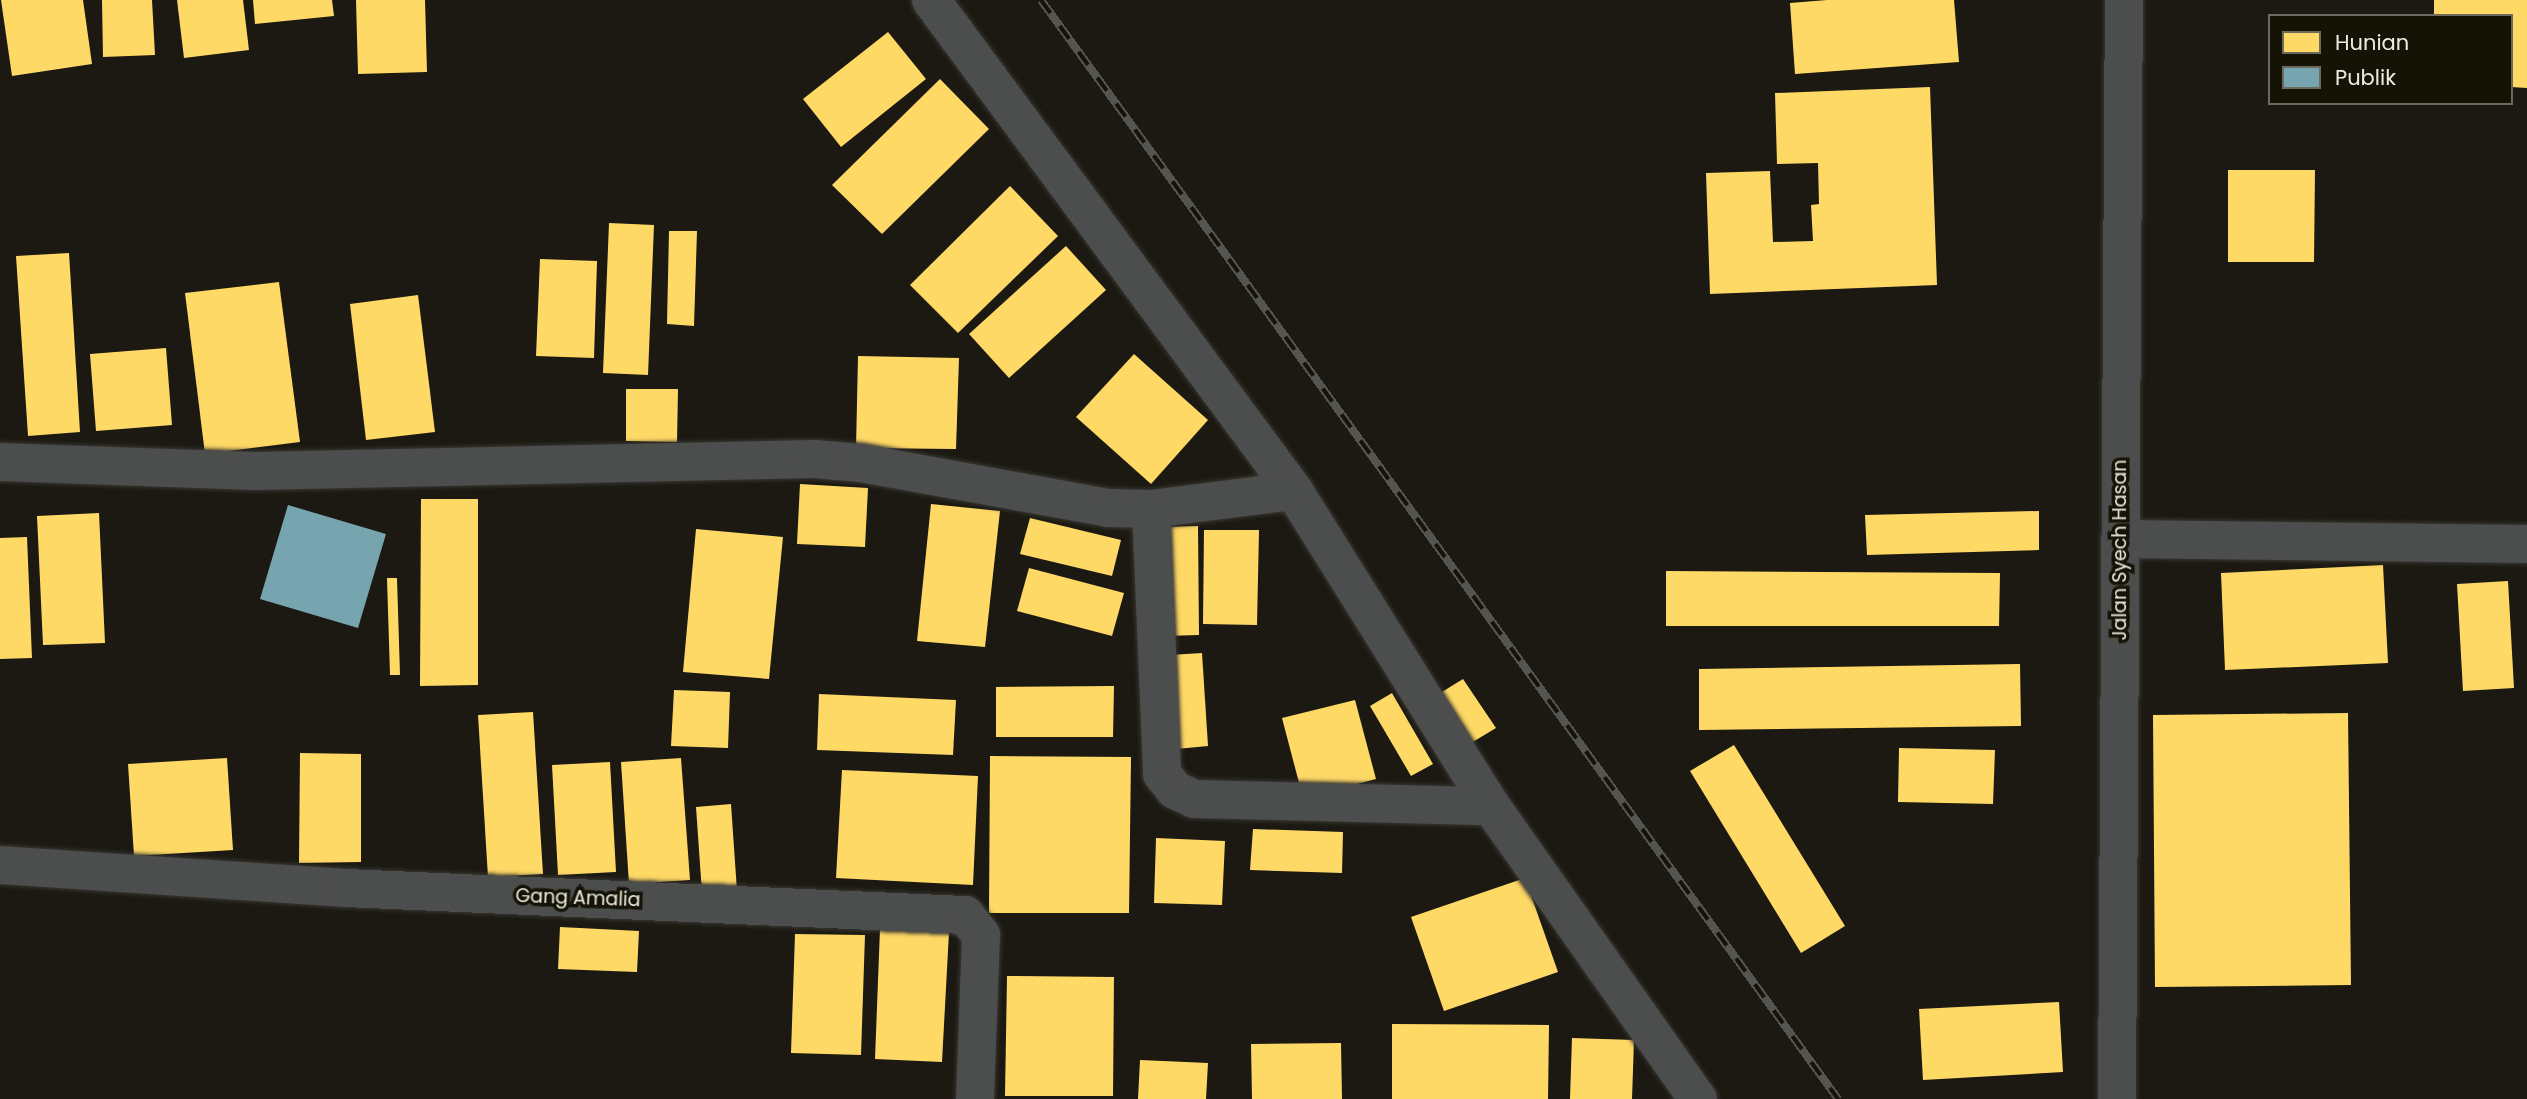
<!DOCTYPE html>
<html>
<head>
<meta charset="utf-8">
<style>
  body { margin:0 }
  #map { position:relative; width:2527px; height:1099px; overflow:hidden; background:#1b1912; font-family:Poppins,sans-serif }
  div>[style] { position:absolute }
  .homes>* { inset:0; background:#ffd966 }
  .public>* { inset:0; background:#76a5af }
  .roads { filter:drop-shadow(0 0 2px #383630) drop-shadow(0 0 2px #383630) }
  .minor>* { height:38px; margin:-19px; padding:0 19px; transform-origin:19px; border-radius:19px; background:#4c4d4d }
  .rail>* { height:8px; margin-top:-4px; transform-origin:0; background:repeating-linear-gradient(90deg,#151305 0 16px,#545451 0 32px); box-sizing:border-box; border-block:2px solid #545451 }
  span { translate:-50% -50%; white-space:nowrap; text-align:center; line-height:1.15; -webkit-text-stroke:7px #151305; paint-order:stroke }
  .street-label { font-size:19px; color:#edece2 }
  .legend { position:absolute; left:2268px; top:14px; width:245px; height:91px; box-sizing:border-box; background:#151305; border:2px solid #6b6a5d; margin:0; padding:9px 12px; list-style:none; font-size:21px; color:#edece2 }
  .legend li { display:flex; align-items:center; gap:14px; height:35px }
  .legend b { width:35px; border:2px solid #6b6a5d }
</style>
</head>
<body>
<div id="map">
  <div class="homes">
    <div style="clip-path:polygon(1px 0,83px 0,92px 64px,12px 76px)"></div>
    <div style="clip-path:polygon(102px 0,152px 0,155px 55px,103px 57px)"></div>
    <div style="clip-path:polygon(177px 0,243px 0,249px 50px,184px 58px)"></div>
    <div style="clip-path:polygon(253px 0,332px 0,334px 16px,255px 24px)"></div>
    <div style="clip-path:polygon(356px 0,425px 0,427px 72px,358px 74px)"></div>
    <div style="clip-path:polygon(1827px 0,1954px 0,1959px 62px,1795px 74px,1790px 3px)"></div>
    <div style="clip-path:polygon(2434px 0,2527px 0,2527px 88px,2511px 87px,2511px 16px,2434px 16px)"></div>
    <div style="clip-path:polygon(888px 32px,926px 79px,841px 147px,803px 99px)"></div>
    <div style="clip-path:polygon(940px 79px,989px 129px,882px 234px,832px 185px)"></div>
    <div style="clip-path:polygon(1930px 87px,1937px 285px,1710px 294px,1706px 173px,1770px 171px,1773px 242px,1813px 241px,1811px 205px,1819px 204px,1818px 163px,1777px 164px,1775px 93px)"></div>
    <div style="clip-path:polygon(2228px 170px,2315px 170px,2314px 262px,2228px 262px)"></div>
    <div style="clip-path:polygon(1010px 186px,1058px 236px,958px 333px,910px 285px)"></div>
    <div style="clip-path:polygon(609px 223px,654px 225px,648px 375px,603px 373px)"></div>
    <div style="clip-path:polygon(669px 231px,697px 231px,694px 326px,667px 324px)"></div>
    <div style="clip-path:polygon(1066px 246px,1106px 290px,1009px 378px,969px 334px)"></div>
    <div style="clip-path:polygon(69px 253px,80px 432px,28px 436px,16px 256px)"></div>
    <div style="clip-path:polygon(540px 259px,597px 261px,594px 358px,536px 356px)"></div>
    <div style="clip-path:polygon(279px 282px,300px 442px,205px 454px,185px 293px)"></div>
    <div style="clip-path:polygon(418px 295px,435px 432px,366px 440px,350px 304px)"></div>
    <div style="clip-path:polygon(166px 348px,172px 425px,96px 431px,90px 354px)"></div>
    <div style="clip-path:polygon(1134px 354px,1208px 420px,1151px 484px,1076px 417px)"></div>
    <div style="clip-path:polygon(858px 356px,959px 358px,956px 449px,856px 448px)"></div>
    <div style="clip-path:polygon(626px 389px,678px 389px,677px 442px,626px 441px)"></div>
    <div style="clip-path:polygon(800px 484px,868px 488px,865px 547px,797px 544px)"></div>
    <div style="clip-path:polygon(421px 499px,478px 499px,478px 685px,420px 686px)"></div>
    <div style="clip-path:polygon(931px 504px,1000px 511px,985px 647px,917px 641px)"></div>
    <div style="clip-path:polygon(2039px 511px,2039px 550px,1867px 555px,1865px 515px)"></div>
    <div style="clip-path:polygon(99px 513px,105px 643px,43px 645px,37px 516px)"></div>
    <div style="clip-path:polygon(1030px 518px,1121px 540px,1112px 576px,1020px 554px)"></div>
    <div style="clip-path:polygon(1198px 526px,1199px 635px,1165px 636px,1164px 527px)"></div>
    <div style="clip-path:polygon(696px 529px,783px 537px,769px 679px,683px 672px)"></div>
    <div style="clip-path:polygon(1204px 530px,1259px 530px,1257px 625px,1203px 624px)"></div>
    <div style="clip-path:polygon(27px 537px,32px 658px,0 659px,0 538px)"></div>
    <div style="clip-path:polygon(2383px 565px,2388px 663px,2225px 670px,2221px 573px)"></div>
    <div style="clip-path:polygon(1029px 568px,1124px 593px,1112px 636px,1017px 611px)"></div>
    <div style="clip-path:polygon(1666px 571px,2000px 573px,1999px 626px,1666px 626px)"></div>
    <div style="clip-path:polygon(387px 578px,397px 578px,400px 675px,390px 675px)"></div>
    <div style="clip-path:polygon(2508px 581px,2514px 688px,2463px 691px,2457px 584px)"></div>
    <div style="clip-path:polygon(1202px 653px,1208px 746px,1176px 749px,1170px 655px)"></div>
    <div style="clip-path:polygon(2020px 664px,2021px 726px,1699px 730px,1699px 669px)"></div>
    <div style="clip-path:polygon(1463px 679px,1496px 728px,1461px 749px,1429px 700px)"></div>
    <div style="clip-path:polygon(1114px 686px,1113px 737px,996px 737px,996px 687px)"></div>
    <div style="clip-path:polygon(674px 690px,730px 692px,728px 748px,671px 746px)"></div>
    <div style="clip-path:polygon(1392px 693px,1433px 764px,1411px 776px,1370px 706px)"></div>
    <div style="clip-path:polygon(819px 694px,956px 700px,953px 755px,817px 750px)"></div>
    <div style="clip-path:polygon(1355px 700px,1376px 779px,1303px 798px,1282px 718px)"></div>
    <div style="clip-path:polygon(533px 712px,543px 874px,488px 877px,478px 715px)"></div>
    <div style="clip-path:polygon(2348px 713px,2351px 985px,2155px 987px,2153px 715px)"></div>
    <div style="clip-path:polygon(1734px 745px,1845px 926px,1801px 953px,1690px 771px)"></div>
    <div style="clip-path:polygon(1899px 748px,1995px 750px,1993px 804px,1898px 802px)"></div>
    <div style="clip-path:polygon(300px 753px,361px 754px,361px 862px,299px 863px)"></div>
    <div style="clip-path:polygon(990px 756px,1131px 757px,1129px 913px,989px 913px)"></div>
    <div style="clip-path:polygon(227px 758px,233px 850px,134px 856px,128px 764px)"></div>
    <div style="clip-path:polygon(681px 758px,690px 880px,629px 884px,621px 762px)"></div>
    <div style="clip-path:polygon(610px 762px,616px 872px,558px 875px,552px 765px)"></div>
    <div style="clip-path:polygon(842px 770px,978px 776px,973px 885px,836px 878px)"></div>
    <div style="clip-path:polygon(731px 804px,737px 891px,702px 893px,696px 807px)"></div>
    <div style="clip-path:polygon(1253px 829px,1343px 832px,1342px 873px,1250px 870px)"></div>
    <div style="clip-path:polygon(1156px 838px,1225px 841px,1222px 905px,1154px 903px)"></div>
    <div style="clip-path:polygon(1525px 878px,1558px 972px,1444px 1011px,1411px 917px)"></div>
    <div style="clip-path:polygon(560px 927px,639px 931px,637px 972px,558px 969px)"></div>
    <div style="clip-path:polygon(880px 929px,949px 932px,942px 1062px,875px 1059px)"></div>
    <div style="clip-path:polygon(795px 934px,865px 935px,861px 1055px,791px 1053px)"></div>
    <div style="clip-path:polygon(1007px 976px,1114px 977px,1113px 1096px,1005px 1096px)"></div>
    <div style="clip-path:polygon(2059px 1002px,2063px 1072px,1923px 1080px,1919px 1009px)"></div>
    <div style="clip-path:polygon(1392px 1024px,1549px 1025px,1548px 1099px,1392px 1099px)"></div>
    <div style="clip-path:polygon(1572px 1038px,1634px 1040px,1632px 1099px,1570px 1099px)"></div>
    <div style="clip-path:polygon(1341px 1043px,1342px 1099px,1252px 1099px,1251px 1044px)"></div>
    <div style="clip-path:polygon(1140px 1060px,1208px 1063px,1206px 1099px,1138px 1099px)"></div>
  </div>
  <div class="public">
    <div style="clip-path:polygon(288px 505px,386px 534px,358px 628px,260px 599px)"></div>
  </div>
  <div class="roads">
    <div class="minor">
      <div style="left:931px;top:0;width:611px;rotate:53.52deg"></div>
      <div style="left:1294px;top:491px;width:372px;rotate:58deg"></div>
      <div style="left:1491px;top:806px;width:359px;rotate:54.8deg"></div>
      <div style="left:0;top:462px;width:255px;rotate:2deg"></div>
      <div style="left:255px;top:471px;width:559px;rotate:-1.23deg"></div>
      <div style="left:814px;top:459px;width:47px;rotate:4.9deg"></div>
      <div style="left:861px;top:463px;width:251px;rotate:10.3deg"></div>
      <div style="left:1108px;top:508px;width:43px;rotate:1.3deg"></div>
      <div style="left:1151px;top:509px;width:144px;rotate:-7.2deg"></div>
      <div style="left:1151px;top:509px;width:265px;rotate:87.6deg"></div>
      <div style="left:1162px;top:774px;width:21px;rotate:51deg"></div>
      <div style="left:1175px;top:790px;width:21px;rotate:25deg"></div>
      <div style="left:1194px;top:799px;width:297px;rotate:1.4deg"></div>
      <div style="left:2120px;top:539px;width:407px;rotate:0.7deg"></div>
      <div style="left:0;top:865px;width:347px;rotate:3.8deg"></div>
      <div style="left:346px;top:888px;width:620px;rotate:2.5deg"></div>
      <div style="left:965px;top:915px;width:26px;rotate:51deg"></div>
      <div style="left:981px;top:935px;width:164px;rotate:92.1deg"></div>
      <div style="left:2117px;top:1099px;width:1099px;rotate:-89.64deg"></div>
    </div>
  </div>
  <div class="rail">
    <div style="left:1041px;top:0;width:1358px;rotate:54.05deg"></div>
  </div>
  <div class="street-label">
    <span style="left:2120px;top:550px;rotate:-90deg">Jalan Syech Hasan</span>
    <span style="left:578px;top:898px;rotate:2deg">Gang Amalia</span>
  </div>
  <ul class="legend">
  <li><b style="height:19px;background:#ffd966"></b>Hunian</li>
  <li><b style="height:19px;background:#76a5af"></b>Publik</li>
  </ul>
</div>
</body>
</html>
